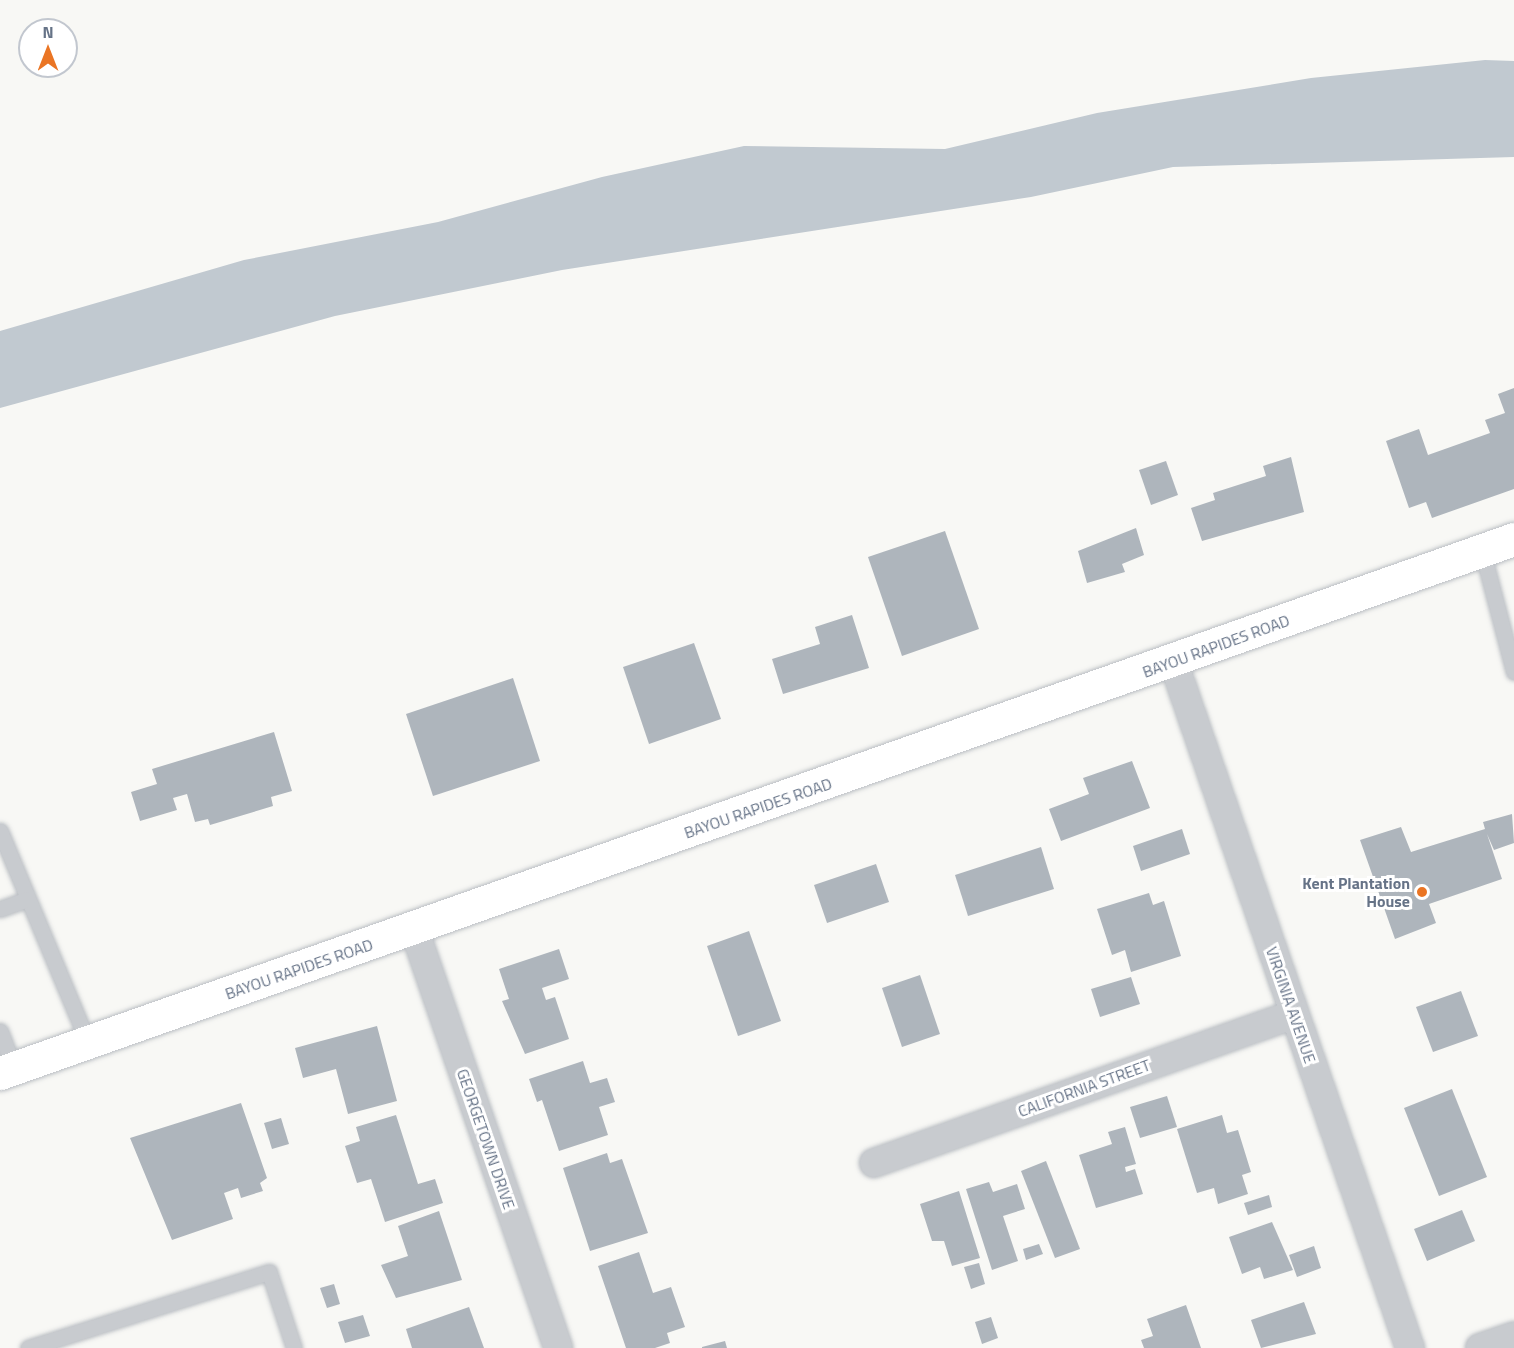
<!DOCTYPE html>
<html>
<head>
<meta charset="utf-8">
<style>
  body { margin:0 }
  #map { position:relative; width:1514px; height:1348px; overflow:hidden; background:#f8f8f5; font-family:"Titillium Web",sans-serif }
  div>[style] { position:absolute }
  .water>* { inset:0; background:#c1c9d0 }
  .building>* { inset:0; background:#aeb5bc }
  .roads { filter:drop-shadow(0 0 2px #babec3) drop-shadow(0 0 2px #babec3) }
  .service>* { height:15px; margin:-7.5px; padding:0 7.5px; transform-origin:7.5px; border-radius:7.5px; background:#c8cbcf }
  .minor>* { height:28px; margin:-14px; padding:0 14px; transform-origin:14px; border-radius:14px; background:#c8cbcf }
  .secondary>* { height:33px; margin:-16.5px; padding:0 16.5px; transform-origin:16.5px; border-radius:16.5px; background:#fff }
  .dots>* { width:16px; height:16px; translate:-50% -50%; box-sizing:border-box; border:3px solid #fff; border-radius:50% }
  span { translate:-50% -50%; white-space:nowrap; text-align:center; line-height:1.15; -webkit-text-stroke:6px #fff; paint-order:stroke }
  .street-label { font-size:16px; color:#667387 }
  .poi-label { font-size:16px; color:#667387; font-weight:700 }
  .right { translate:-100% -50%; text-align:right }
  .north { position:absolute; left:18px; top:18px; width:60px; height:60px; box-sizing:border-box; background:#fff; border:2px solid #c2c7cf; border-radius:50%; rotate:0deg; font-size:16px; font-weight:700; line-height:24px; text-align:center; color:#667387 }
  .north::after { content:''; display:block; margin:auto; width:21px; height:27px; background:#ea7524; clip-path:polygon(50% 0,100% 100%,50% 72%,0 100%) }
</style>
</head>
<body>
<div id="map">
  <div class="water">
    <div style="clip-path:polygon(1485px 60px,1514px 61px,1514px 157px,1173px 167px,1031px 197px,562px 270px,335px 316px,0 408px,0 331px,244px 260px,438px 222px,602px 177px,744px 146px,945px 149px,1097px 113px,1311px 78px)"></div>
  </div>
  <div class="building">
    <div style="clip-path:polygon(1514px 388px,1514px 489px,1432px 518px,1426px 502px,1409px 508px,1386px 441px,1419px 429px,1428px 455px,1490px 433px,1485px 420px,1505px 413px,1498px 394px)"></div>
    <div style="clip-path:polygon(1291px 457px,1304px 512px,1202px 541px,1191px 508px,1215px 500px,1213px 493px,1266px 476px,1263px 466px)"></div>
    <div style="clip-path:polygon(1166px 461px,1178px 495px,1151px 505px,1139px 470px)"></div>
    <div style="clip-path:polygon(1136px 528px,1144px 555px,1122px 564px,1125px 572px,1087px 583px,1078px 551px)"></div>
    <div style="clip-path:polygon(945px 531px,979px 629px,902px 656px,868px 557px)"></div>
    <div style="clip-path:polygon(852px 615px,869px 668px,783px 694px,772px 659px,820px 644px,815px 627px)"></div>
    <div style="clip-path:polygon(694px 643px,721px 719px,649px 744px,623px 667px)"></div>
    <div style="clip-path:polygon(513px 678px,540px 761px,433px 796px,406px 714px)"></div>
    <div style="clip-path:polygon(274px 732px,292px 791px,271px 797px,273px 806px,210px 825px,208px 819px,195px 822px,187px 794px,173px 798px,177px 810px,140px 821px,131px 792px,157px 784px,152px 769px)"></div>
    <div style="clip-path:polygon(1132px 761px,1150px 808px,1061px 841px,1049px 809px,1089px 794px,1083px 778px)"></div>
    <div style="clip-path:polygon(1512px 814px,1514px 843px,1494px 850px,1487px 834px,1502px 879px,1429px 904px,1436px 923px,1395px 939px,1360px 840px,1401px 827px,1411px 852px,1485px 829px,1483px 822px)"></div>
    <div style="clip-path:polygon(1182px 829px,1190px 854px,1141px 871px,1133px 846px)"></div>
    <div style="clip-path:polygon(1041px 847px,1054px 889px,968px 916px,955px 875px)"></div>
    <div style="clip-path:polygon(876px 864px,889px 902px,827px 923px,814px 885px)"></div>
    <div style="clip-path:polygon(1149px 893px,1153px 905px,1164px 901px,1181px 956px,1131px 972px,1125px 950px,1112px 955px,1097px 909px)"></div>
    <div style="clip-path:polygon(749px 931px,781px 1021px,738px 1036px,707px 946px)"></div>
    <div style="clip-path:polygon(559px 949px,569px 979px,542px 988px,546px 1000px,555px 997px,569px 1039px,525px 1054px,502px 1001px,509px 999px,499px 969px)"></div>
    <div style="clip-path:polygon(920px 975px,940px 1034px,902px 1047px,882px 988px)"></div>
    <div style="clip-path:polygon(1131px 977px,1140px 1004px,1100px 1017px,1091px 989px)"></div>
    <div style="clip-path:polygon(1461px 991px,1478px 1036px,1433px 1052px,1416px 1007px)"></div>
    <div style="clip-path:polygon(377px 1026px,397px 1101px,348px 1114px,336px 1069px,303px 1078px,295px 1048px)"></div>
    <div style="clip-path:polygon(583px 1061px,590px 1083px,607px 1078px,615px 1102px,599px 1107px,608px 1135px,559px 1151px,542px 1100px,537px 1102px,529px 1079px)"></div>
    <div style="clip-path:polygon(1452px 1089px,1487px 1177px,1439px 1196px,1404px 1108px)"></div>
    <div style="clip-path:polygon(1167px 1096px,1177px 1127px,1140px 1138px,1130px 1107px)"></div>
    <div style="clip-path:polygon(241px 1103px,267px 1178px,260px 1183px,263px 1191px,241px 1198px,238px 1188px,224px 1193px,233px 1219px,172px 1240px,130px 1138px)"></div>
    <div style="clip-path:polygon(396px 1115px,418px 1184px,435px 1179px,443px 1203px,385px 1222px,371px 1179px,357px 1183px,345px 1146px,360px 1141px,356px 1127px)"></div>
    <div style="clip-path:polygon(1222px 1115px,1227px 1133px,1238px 1130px,1251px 1172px,1242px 1175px,1248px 1194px,1218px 1204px,1214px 1188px,1197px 1193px,1177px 1129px)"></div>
    <div style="clip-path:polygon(281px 1118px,289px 1144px,272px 1149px,264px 1123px)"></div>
    <div style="clip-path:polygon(1125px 1127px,1136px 1164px,1125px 1167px,1126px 1172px,1135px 1169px,1143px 1194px,1096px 1208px,1079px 1155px,1112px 1144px,1108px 1132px)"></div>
    <div style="clip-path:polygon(607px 1153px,610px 1163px,622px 1159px,648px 1233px,590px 1251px,563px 1168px)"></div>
    <div style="clip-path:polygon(1046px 1161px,1080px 1249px,1055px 1258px,1021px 1171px)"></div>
    <div style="clip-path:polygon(989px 1182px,993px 1192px,1017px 1184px,1025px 1209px,1003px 1216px,1018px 1261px,992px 1270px,966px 1189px)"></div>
    <div style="clip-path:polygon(959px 1191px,980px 1258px,952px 1266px,944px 1241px,932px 1241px,920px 1204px)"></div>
    <div style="clip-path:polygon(1269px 1195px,1272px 1207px,1248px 1215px,1244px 1203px)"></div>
    <div style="clip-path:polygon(1462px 1210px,1475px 1241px,1427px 1261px,1414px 1229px)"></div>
    <div style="clip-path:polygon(439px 1211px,462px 1280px,396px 1298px,381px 1265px,408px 1256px,398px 1226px)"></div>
    <div style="clip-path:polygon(1272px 1222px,1293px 1270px,1264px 1279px,1260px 1267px,1242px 1274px,1229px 1237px)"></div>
    <div style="clip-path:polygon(1039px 1244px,1043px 1254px,1026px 1260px,1023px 1249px)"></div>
    <div style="clip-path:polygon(1314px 1246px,1321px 1268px,1297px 1277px,1289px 1255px)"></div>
    <div style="clip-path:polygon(639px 1252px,653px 1293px,671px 1287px,685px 1327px,667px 1333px,670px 1343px,655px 1348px,626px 1348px,598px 1266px)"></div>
    <div style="clip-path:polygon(979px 1263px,985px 1284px,971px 1289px,964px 1267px)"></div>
    <div style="clip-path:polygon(334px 1284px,340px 1304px,327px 1308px,320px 1288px)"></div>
    <div style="clip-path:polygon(1304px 1302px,1316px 1334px,1261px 1348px,1251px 1320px)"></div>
    <div style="clip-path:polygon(1186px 1305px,1201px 1348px,1144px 1348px,1141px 1340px,1153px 1336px,1147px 1319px)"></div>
    <div style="clip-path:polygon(469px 1307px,484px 1348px,412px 1348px,406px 1329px)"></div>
    <div style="clip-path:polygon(363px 1315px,370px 1336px,345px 1343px,338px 1322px)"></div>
    <div style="clip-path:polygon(991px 1317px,998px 1338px,982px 1344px,975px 1322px)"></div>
    <div style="clip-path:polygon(725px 1341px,727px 1348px,702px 1348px,702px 1347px)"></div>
  </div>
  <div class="roads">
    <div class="service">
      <div style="left:1482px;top:550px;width:126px;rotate:75.3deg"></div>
      <div style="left:0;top:831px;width:229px;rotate:67.4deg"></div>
      <div style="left:0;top:909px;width:29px;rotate:-20deg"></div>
      <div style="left:0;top:1031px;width:40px;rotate:69deg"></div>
      <div style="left:28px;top:1348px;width:253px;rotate:-17.5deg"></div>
      <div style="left:269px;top:1272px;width:80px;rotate:71.8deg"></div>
    </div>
    <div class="minor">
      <div style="left:1173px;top:661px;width:727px;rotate:70.97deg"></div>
      <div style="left:414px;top:929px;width:443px;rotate:71deg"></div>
      <div style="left:874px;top:1163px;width:446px;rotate:-19.5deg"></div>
      <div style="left:1480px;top:1348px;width:36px;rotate:-19deg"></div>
    </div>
    <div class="secondary">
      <div style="left:0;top:1073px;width:1605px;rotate:-19.43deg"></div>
    </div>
  </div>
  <div class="dots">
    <div style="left:1422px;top:892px;background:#ea7524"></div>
  </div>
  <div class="street-label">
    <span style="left:1216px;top:646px;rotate:-20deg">BAYOU RAPIDES ROAD</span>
    <span style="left:758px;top:808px;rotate:-19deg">BAYOU RAPIDES ROAD</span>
    <span style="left:299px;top:969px;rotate:-19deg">BAYOU RAPIDES ROAD</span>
    <span style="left:1291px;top:1005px;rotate:71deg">VIRGINIA AVENUE</span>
    <span style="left:1084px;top:1088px;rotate:-20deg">CALIFORNIA STREET</span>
    <span style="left:486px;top:1139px;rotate:71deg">GEORGETOWN DRIVE</span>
  </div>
  <div class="poi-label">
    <span class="right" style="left:1410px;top:892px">Kent Plantation<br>House</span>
  </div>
  <div class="north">N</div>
</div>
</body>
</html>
